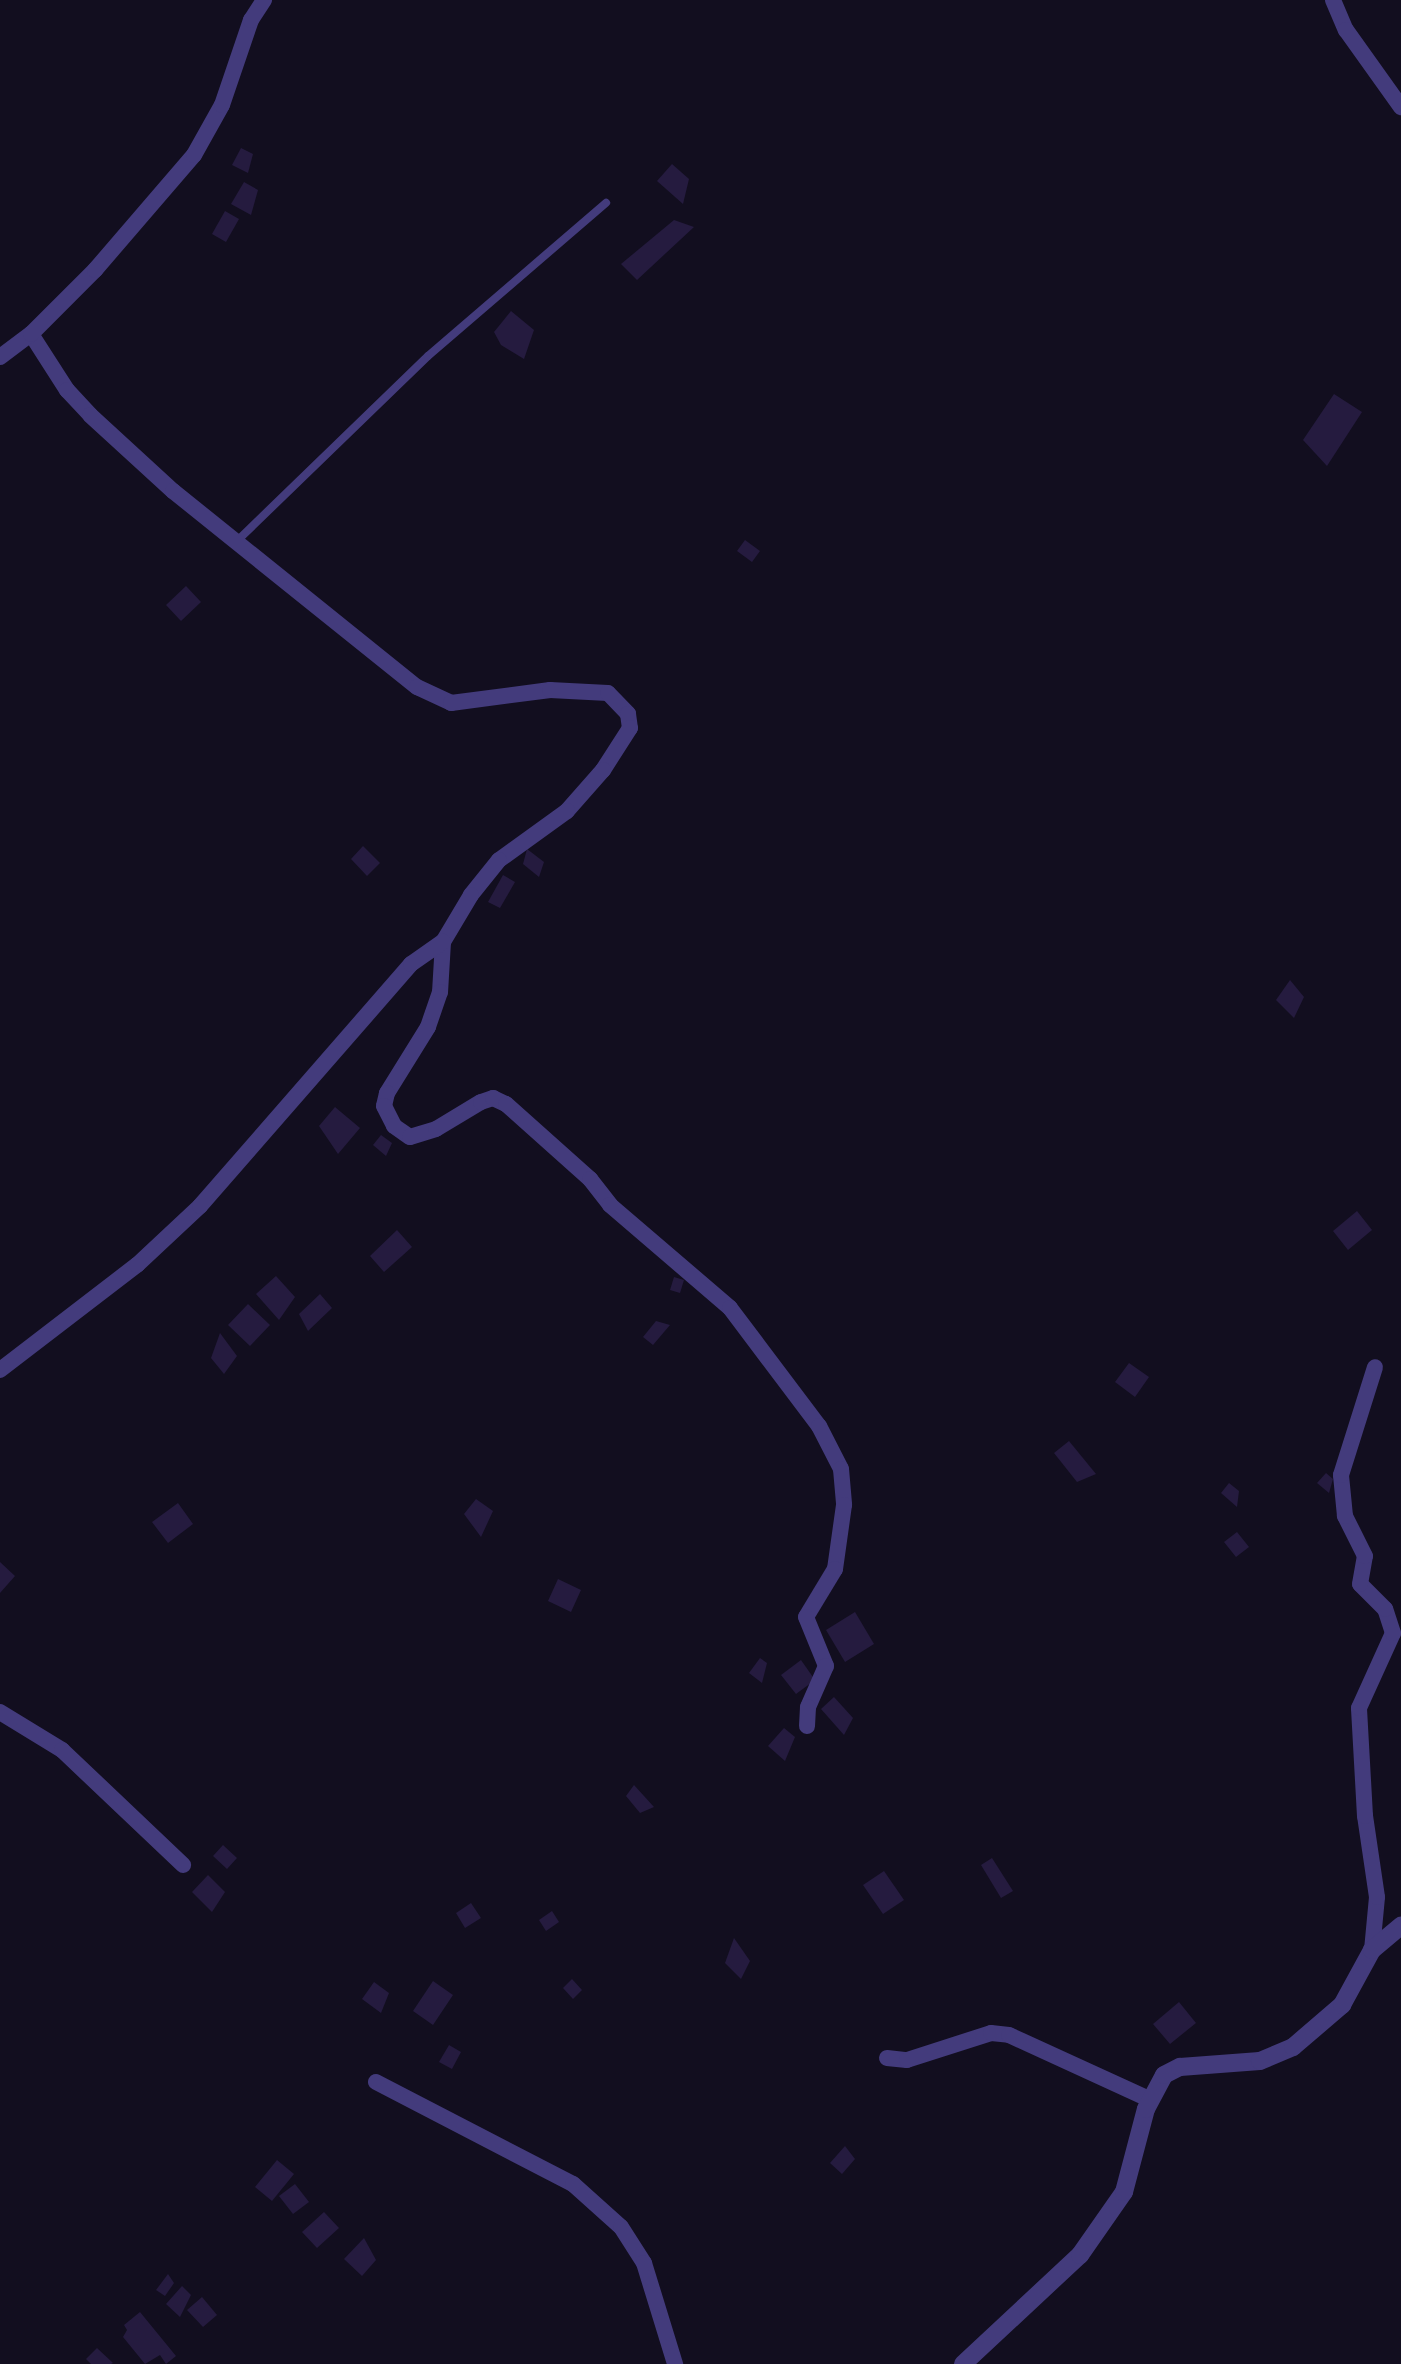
<!DOCTYPE html>
<html>
<head>
<meta charset="utf-8">
<style>
  body { margin:0 }
  #map { position:relative; width:1401px; height:2364px; overflow:hidden; background:#120e1f; font-family:Ubuntu,sans-serif }
  div>[style] { position:absolute }
  .building>* { inset:0; background:#251b3f }
  .service>* { height:8px; margin:-4px; padding:0 4px; transform-origin:4px; border-radius:4px; background:#433b7c }
  .minor>* { height:16px; margin:-8px; padding:0 8px; transform-origin:8px; border-radius:8px; background:#433b7c }
  .tertiary>* { height:18px; margin:-9px; padding:0 9px; transform-origin:9px; border-radius:9px; background:#433b7c }
  span { translate:-50% -50%; white-space:nowrap; text-align:center; line-height:1.15; -webkit-text-stroke:6px #120e1f; paint-order:stroke }
</style>
</head>
<body>
<div id="map">
  <div class="building">
    <div style="clip-path:polygon(241px 148px,253px 154px,248px 173px,232px 165px)"></div>
    <div style="clip-path:polygon(672px 164px,689px 179px,683px 204px,657px 181px)"></div>
    <div style="clip-path:polygon(244px 182px,258px 190px,251px 215px,231px 204px)"></div>
    <div style="clip-path:polygon(225px 211px,239px 219px,226px 242px,212px 234px)"></div>
    <div style="clip-path:polygon(674px 220px,694px 227px,637px 280px,621px 264px)"></div>
    <div style="clip-path:polygon(511px 311px,534px 330px,524px 359px,501px 345px,494px 332px)"></div>
    <div style="clip-path:polygon(1334px 394px,1362px 412px,1327px 466px,1303px 440px)"></div>
    <div style="clip-path:polygon(745px 540px,760px 551px,752px 562px,737px 551px)"></div>
    <div style="clip-path:polygon(186px 586px,201px 602px,181px 621px,166px 605px)"></div>
    <div style="clip-path:polygon(363px 846px,380px 863px,367px 876px,351px 859px)"></div>
    <div style="clip-path:polygon(527px 849px,544px 862px,539px 877px,523px 864px)"></div>
    <div style="clip-path:polygon(503px 875px,515px 882px,500px 908px,488px 902px)"></div>
    <div style="clip-path:polygon(1290px 980px,1304px 997px,1294px 1018px,1276px 1000px)"></div>
    <div style="clip-path:polygon(335px 1107px,360px 1128px,338px 1154px,319px 1126px)"></div>
    <div style="clip-path:polygon(381px 1135px,392px 1143px,386px 1156px,373px 1145px)"></div>
    <div style="clip-path:polygon(1357px 1211px,1372px 1230px,1348px 1250px,1333px 1231px)"></div>
    <div style="clip-path:polygon(397px 1230px,412px 1247px,384px 1272px,370px 1256px)"></div>
    <div style="clip-path:polygon(276px 1276px,295px 1297px,279px 1320px,256px 1294px)"></div>
    <div style="clip-path:polygon(674px 1277px,684px 1280px,680px 1293px,670px 1290px)"></div>
    <div style="clip-path:polygon(320px 1294px,332px 1308px,308px 1331px,299px 1314px)"></div>
    <div style="clip-path:polygon(248px 1304px,270px 1325px,250px 1346px,228px 1325px)"></div>
    <div style="clip-path:polygon(656px 1321px,670px 1325px,653px 1345px,643px 1337px)"></div>
    <div style="clip-path:polygon(220px 1333px,237px 1356px,224px 1374px,211px 1358px)"></div>
    <div style="clip-path:polygon(1129px 1363px,1149px 1377px,1135px 1397px,1115px 1382px)"></div>
    <div style="clip-path:polygon(1069px 1441px,1096px 1474px,1077px 1482px,1054px 1453px)"></div>
    <div style="clip-path:polygon(1326px 1473px,1333px 1479px,1329px 1493px,1317px 1483px)"></div>
    <div style="clip-path:polygon(1229px 1483px,1239px 1491px,1237px 1507px,1221px 1493px)"></div>
    <div style="clip-path:polygon(476px 1499px,493px 1511px,481px 1537px,464px 1514px)"></div>
    <div style="clip-path:polygon(178px 1503px,193px 1524px,168px 1543px,152px 1522px)"></div>
    <div style="clip-path:polygon(1237px 1532px,1249px 1547px,1236px 1557px,1224px 1542px)"></div>
    <div style="clip-path:polygon(0 1562px,15px 1576px,0 1593px)"></div>
    <div style="clip-path:polygon(558px 1579px,581px 1590px,571px 1612px,548px 1601px)"></div>
    <div style="clip-path:polygon(855px 1612px,874px 1644px,845px 1662px,826px 1630px)"></div>
    <div style="clip-path:polygon(760px 1658px,767px 1663px,762px 1683px,749px 1673px)"></div>
    <div style="clip-path:polygon(801px 1660px,815px 1680px,796px 1694px,781px 1675px)"></div>
    <div style="clip-path:polygon(834px 1697px,853px 1718px,844px 1735px,821px 1709px)"></div>
    <div style="clip-path:polygon(784px 1728px,795px 1737px,785px 1761px,768px 1746px)"></div>
    <div style="clip-path:polygon(634px 1785px,654px 1807px,640px 1813px,626px 1796px)"></div>
    <div style="clip-path:polygon(223px 1845px,237px 1858px,227px 1869px,213px 1856px)"></div>
    <div style="clip-path:polygon(992px 1858px,1013px 1891px,1001px 1898px,981px 1865px)"></div>
    <div style="clip-path:polygon(884px 1871px,904px 1900px,883px 1914px,863px 1885px)"></div>
    <div style="clip-path:polygon(208px 1875px,225px 1892px,212px 1912px,192px 1892px)"></div>
    <div style="clip-path:polygon(471px 1903px,481px 1918px,465px 1928px,456px 1913px)"></div>
    <div style="clip-path:polygon(552px 1911px,559px 1922px,546px 1931px,539px 1920px)"></div>
    <div style="clip-path:polygon(734px 1938px,750px 1961px,741px 1979px,725px 1963px)"></div>
    <div style="clip-path:polygon(572px 1979px,582px 1990px,573px 1999px,563px 1988px)"></div>
    <div style="clip-path:polygon(433px 1981px,453px 1995px,433px 2025px,413px 2011px)"></div>
    <div style="clip-path:polygon(374px 1982px,389px 1993px,381px 2013px,362px 1999px)"></div>
    <div style="clip-path:polygon(1179px 2002px,1196px 2023px,1170px 2044px,1153px 2024px)"></div>
    <div style="clip-path:polygon(449px 2045px,461px 2052px,452px 2069px,439px 2062px)"></div>
    <div style="clip-path:polygon(845px 2146px,855px 2159px,842px 2174px,830px 2163px)"></div>
    <div style="clip-path:polygon(277px 2160px,294px 2174px,272px 2201px,255px 2187px)"></div>
    <div style="clip-path:polygon(295px 2184px,309px 2202px,293px 2214px,279px 2196px)"></div>
    <div style="clip-path:polygon(324px 2212px,339px 2228px,317px 2248px,302px 2232px)"></div>
    <div style="clip-path:polygon(364px 2238px,376px 2260px,362px 2276px,344px 2259px)"></div>
    <div style="clip-path:polygon(168px 2274px,174px 2283px,165px 2296px,156px 2290px)"></div>
    <div style="clip-path:polygon(182px 2286px,191px 2295px,180px 2317px,166px 2304px)"></div>
    <div style="clip-path:polygon(202px 2297px,217px 2315px,203px 2327px,187px 2310px)"></div>
    <div style="clip-path:polygon(140px 2312px,176px 2356px,166px 2364px,160px 2355px,145px 2364px,123px 2337px,127px 2330px,124px 2325px)"></div>
    <div style="clip-path:polygon(97px 2348px,113px 2363px,111px 2364px,91px 2364px,86px 2359px)"></div>
  </div>
  <div class="service">
    <div style="left:238px;top:540px;width:264px;rotate:-44.1deg"></div>
    <div style="left:428px;top:356px;width:235px;rotate:-40.7deg"></div>
  </div>
  <div class="minor">
    <div style="left:1333px;top:0;width:33px;rotate:67deg"></div>
    <div style="left:1346px;top:30px;width:95px;rotate:54.5deg"></div>
    <div style="left:31px;top:334px;width:67px;rotate:57.3deg"></div>
    <div style="left:67px;top:390px;width:34px;rotate:47deg"></div>
    <div style="left:90px;top:415px;width:113px;rotate:42.5deg"></div>
    <div style="left:173px;top:491px;width:313px;rotate:38.8deg"></div>
    <div style="left:417px;top:687px;width:38px;rotate:25deg"></div>
    <div style="left:451px;top:703px;width:100px;rotate:-7.5deg"></div>
    <div style="left:550px;top:690px;width:58px;rotate:3deg"></div>
    <div style="left:608px;top:693px;width:29px;rotate:46deg"></div>
    <div style="left:628px;top:714px;width:14px;rotate:82deg"></div>
    <div style="left:630px;top:728px;width:50px;rotate:122.7deg"></div>
    <div style="left:603px;top:770px;width:55px;rotate:131.3deg"></div>
    <div style="left:567px;top:811px;width:84px;rotate:144.2deg"></div>
    <div style="left:499px;top:860px;width:45px;rotate:128.7deg"></div>
    <div style="left:471px;top:895px;width:55px;rotate:120.8deg"></div>
    <div style="left:443px;top:942px;width:50px;rotate:93.4deg"></div>
    <div style="left:440px;top:992px;width:37px;rotate:109deg"></div>
    <div style="left:428px;top:1027px;width:78px;rotate:121.8deg"></div>
    <div style="left:387px;top:1093px;width:13px;rotate:103deg"></div>
    <div style="left:384px;top:1106px;width:22px;rotate:63deg"></div>
    <div style="left:394px;top:1126px;width:19px;rotate:35deg"></div>
    <div style="left:410px;top:1137px;width:27px;rotate:-17deg"></div>
    <div style="left:436px;top:1129px;width:52px;rotate:-31deg"></div>
    <div style="left:481px;top:1102px;width:13px;rotate:-18deg"></div>
    <div style="left:493px;top:1098px;width:14px;rotate:25deg"></div>
    <div style="left:506px;top:1104px;width:113px;rotate:41.8deg"></div>
    <div style="left:590px;top:1179px;width:33px;rotate:52deg"></div>
    <div style="left:610px;top:1205px;width:158px;rotate:40.6deg"></div>
    <div style="left:730px;top:1308px;width:148px;rotate:53deg"></div>
    <div style="left:819px;top:1426px;width:48px;rotate:62.9deg"></div>
    <div style="left:841px;top:1469px;width:36px;rotate:85deg"></div>
    <div style="left:844px;top:1505px;width:65px;rotate:98deg"></div>
    <div style="left:835px;top:1569px;width:56px;rotate:121.1deg"></div>
    <div style="left:806px;top:1617px;width:53px;rotate:67.8deg"></div>
    <div style="left:826px;top:1666px;width:45px;rotate:113.7deg"></div>
    <div style="left:808px;top:1707px;width:19px;rotate:93deg"></div>
    <div style="left:0;top:357px;width:39px;rotate:-37deg"></div>
    <div style="left:31px;top:334px;width:91px;rotate:-45deg"></div>
    <div style="left:95px;top:270px;width:152px;rotate:-49.3deg"></div>
    <div style="left:194px;top:155px;width:57px;rotate:-60.8deg"></div>
    <div style="left:222px;top:105px;width:90px;rotate:-71.2deg"></div>
    <div style="left:251px;top:20px;width:24px;rotate:-57deg"></div>
    <div style="left:0;top:1370px;width:173px;rotate:-37.5deg"></div>
    <div style="left:137px;top:1265px;width:86px;rotate:-43.1deg"></div>
    <div style="left:200px;top:1206px;width:321px;rotate:-48.9deg"></div>
    <div style="left:411px;top:964px;width:39px;rotate:-35deg"></div>
    <div style="left:0;top:1712px;width:73px;rotate:31.5deg"></div>
    <div style="left:62px;top:1750px;width:167px;rotate:43.5deg"></div>
    <div style="left:1372px;top:1950px;width:53px;rotate:-84.6deg"></div>
    <div style="left:1377px;top:1897px;width:82px;rotate:-98.4deg"></div>
    <div style="left:1365px;top:1816px;width:108px;rotate:-93.2deg"></div>
    <div style="left:1359px;top:1708px;width:82px;rotate:-65.6deg"></div>
    <div style="left:1393px;top:1633px;width:25px;rotate:-108deg"></div>
    <div style="left:1385px;top:1609px;width:35px;rotate:-135deg"></div>
    <div style="left:1360px;top:1584px;width:28px;rotate:-80deg"></div>
    <div style="left:1365px;top:1556px;width:45px;rotate:-116.6deg"></div>
    <div style="left:1345px;top:1516px;width:41px;rotate:-95.6deg"></div>
    <div style="left:1341px;top:1475px;width:113px;rotate:-72.5deg"></div>
    <div style="left:887px;top:2058px;width:20px;rotate:6deg"></div>
    <div style="left:907px;top:2060px;width:88px;rotate:-17.8deg"></div>
    <div style="left:991px;top:2033px;width:18px;rotate:6deg"></div>
    <div style="left:1009px;top:2035px;width:154px;rotate:24.6deg"></div>
    <div style="left:376px;top:2082px;width:222px;rotate:27.4deg"></div>
    <div style="left:573px;top:2184px;width:64px;rotate:41.9deg"></div>
    <div style="left:621px;top:2227px;width:43px;rotate:57.4deg"></div>
    <div style="left:644px;top:2263px;width:106px;rotate:72.9deg"></div>
  </div>
  <div class="tertiary">
    <div style="left:963px;top:2364px;width:160px;rotate:-43deg"></div>
    <div style="left:1080px;top:2255px;width:77px;rotate:-55.1deg"></div>
    <div style="left:1124px;top:2192px;width:86px;rotate:-75.2deg"></div>
    <div style="left:1146px;top:2109px;width:38px;rotate:-62deg"></div>
    <div style="left:1164px;top:2075px;width:18px;rotate:-27deg"></div>
    <div style="left:1180px;top:2067px;width:80px;rotate:-4.3deg"></div>
    <div style="left:1260px;top:2061px;width:36px;rotate:-23deg"></div>
    <div style="left:1293px;top:2047px;width:65px;rotate:-40.6deg"></div>
    <div style="left:1342px;top:2005px;width:63px;rotate:-61.4deg"></div>
    <div style="left:1372px;top:1950px;width:38px;rotate:-40deg"></div>
  </div>
</div>
</body>
</html>
